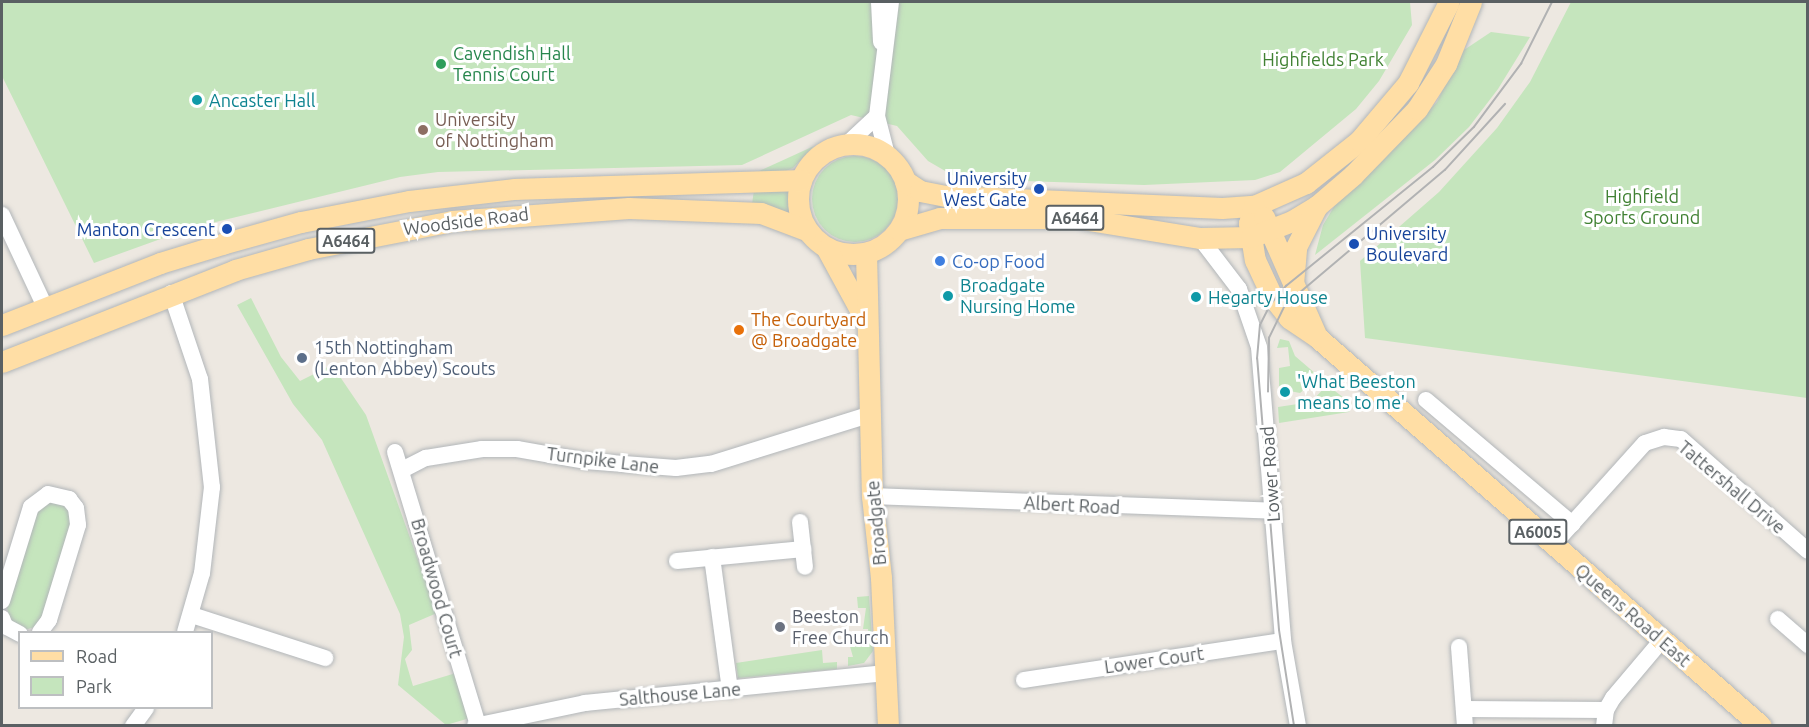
<!DOCTYPE html>
<html>
<head>
<meta charset="utf-8">
<style>
  body { margin:0 }
  #map { position:relative; width:1809px; height:727px; overflow:hidden; background:#ede8e1; font-family:Ubuntu,sans-serif }
  div>[style] { position:absolute }
  .green>* { inset:0; background:#c5e5bd }
  .round { border-radius:50% }
  .roads { filter:drop-shadow(0 0 2px #b2b6b9) drop-shadow(0 0 2px #b2b6b9) }
  .minor>* { height:16px; margin:-8px; padding:0 8px; transform-origin:8px; border-radius:8px; background:#fff }
  .major>* { height:21px; margin:-10.5px; padding:0 10.5px; transform-origin:10.5px; border-radius:10.5px; background:#ffdea5 }
  .major>.ring { margin:-10.5px; padding:0; box-sizing:content-box; background:none; border:21px solid #ffdea5; border-radius:50% }
  .tram>* { height:1.5px; margin:-0.75px; padding:0 0.75px; transform-origin:0.75px; border-radius:0.75px; background:#b1b2b3 }
  .dots>* { width:16px; height:16px; translate:-50% -50%; box-sizing:border-box; border:3px solid #fff; border-radius:50% }
  span { translate:-50% -50%; white-space:nowrap; text-align:center; line-height:1.15; -webkit-text-stroke:6px #fff; paint-order:stroke }
  .shield-label span { padding:2px 4px; background:#fff; border:2px solid; border-radius:4px; -webkit-text-stroke-width:0 }
  .shield-label { font-size:16px; color:#5a6063; font-weight:700 }
  .leisure-label { font-size:18px; color:#27864d }
  .left { translate:0 -50%; text-align:left }
  .park-label { font-size:18px; color:#408133 }
  .culture-label { font-size:18px; color:#0d838f }
  .education-label { font-size:18px; color:#785e54 }
  .transit-label { font-size:18px; color:#164399 }
  .right { translate:-100% -50%; text-align:right }
  .street-label { font-size:18px; color:#5a6063 }
  .shop-label { font-size:18px; color:#366cbe }
  .food-label { font-size:18px; color:#c56008 }
  .service-label { font-size:18px; color:#4e5e75 }
  .worship-label { font-size:18px; color:#5b616d }
  .frame { position:absolute; inset:0; border:3px solid #5a6063; pointer-events:none }
  .legend { position:absolute; left:18px; top:631px; width:195px; height:78px; box-sizing:border-box; background:#fff; border:2px solid #bdbfc1; margin:0; padding:8px 10px; list-style:none; font-size:18px; color:#5a6063 }
  .legend li { display:flex; align-items:center; gap:12px; height:30px }
  .legend b { width:30px; border:2px solid #bdbfc1 }
</style>
</head>
<body>
<div id="map">
  <div class="green">
    <div style="clip-path:polygon(2px 2px,1410px 2px,1412px 25px,1379px 81px,1356px 109px,1280px 172px,1255px 180px,1144px 185px,959px 179px,928px 161px,897px 126px,851px 115px,742px 165px,438px 172px,400px 177px,191px 228px,94px 263px,2px 76px)"></div>
    <div style="clip-path:polygon(1571px 2px,1807px 2px,1807px 398px,1365px 338px,1360px 261px,1439px 192px,1497px 128px,1530px 82px)"></div>
    <div style="clip-path:polygon(1491px 32px,1530px 37px,1498px 89px,1469px 127px,1435px 160px,1315px 255px,1323px 225px,1341px 195px,1384px 158px,1437px 102px,1461px 52px)"></div>
    <div style="clip-path:polygon(814px 146px,793px 168px,781px 173px,759px 171px)"></div>
    <div class="round" style="left:812px;top:156px;width:86px;height:86px"></div>
    <div style="clip-path:polygon(754px 190px,790px 190px,791px 215px,752px 204px)"></div>
    <div style="clip-path:polygon(251px 298px,281px 357px,300px 381px,332px 365px,366px 415px,437px 613px,409px 625px,412px 650px,405px 659px,413px 686px,456px 673px,470px 718px,446px 725px,398px 685px,404px 637px,400px 614px,322px 440px,293px 404px,237px 305px)"></div>
    <div style="clip-path:polygon(1280px 339px,1289px 341px,1295px 356px,1316px 374px,1315px 381px,1300px 393px,1279px 389px,1279px 368px,1290px 366px,1288px 347px,1277px 348px)"></div>
    <div style="clip-path:polygon(1327px 385px,1352px 404px,1349px 412px,1279px 423px,1278px 407px,1311px 402px)"></div>
    <div style="clip-path:polygon(47px 502px,60px 502px,74px 516px,45px 612px,35px 627px,24px 630px,12px 625px,6px 605px,36px 511px)"></div>
    <div style="clip-path:polygon(869px 596px,873px 651px,864px 663px,848px 666px,848px 657px,853px 657px,849px 643px,869px 641px,868px 629px,863px 629px,866px 608px,858px 608px,857px 597px)"></div>
    <div style="clip-path:polygon(822px 650px,823px 663px,837px 662px,837px 669px,738px 678px,736px 663px)"></div>
  </div>
  <div class="roads">
    <div class="minor">
      <div style="left:879px;top:2px;width:40px;rotate:87.1deg"></div>
      <div style="left:847px;top:144px;width:41px;rotate:-43deg"></div>
      <div style="left:887px;top:155px;width:40px;rotate:-104.4deg"></div>
      <div style="left:877px;top:116px;width:115px;rotate:-83deg"></div>
      <div style="left:2px;top:215px;width:102px;rotate:64.9deg"></div>
      <div style="left:1200px;top:238px;width:64px;rotate:52.6deg"></div>
      <div style="left:1239px;top:289px;width:61px;rotate:71deg"></div>
      <div style="left:1259px;top:347px;width:295px;rotate:85.3deg"></div>
      <div style="left:1283px;top:641px;width:86px;rotate:80deg"></div>
      <div style="left:171px;top:293px;width:91px;rotate:71.4deg"></div>
      <div style="left:200px;top:379px;width:109px;rotate:83.7deg"></div>
      <div style="left:212px;top:487px;width:87px;rotate:96.6deg"></div>
      <div style="left:202px;top:573px;width:61px;rotate:106.1deg"></div>
      <div style="left:1426px;top:400px;width:192px;rotate:40.3deg"></div>
      <div style="left:395px;top:452px;width:285px;rotate:73.1deg"></div>
      <div style="left:402px;top:470px;width:27px;rotate:-27deg"></div>
      <div style="left:426px;top:458px;width:57px;rotate:-9.1deg"></div>
      <div style="left:482px;top:449px;width:35px"></div>
      <div style="left:517px;top:449px;width:69px;rotate:10deg"></div>
      <div style="left:585px;top:461px;width:91px;rotate:4.4deg"></div>
      <div style="left:676px;top:468px;width:35px;rotate:-7deg"></div>
      <div style="left:711px;top:464px;width:169px;rotate:-17.3deg"></div>
      <div style="left:872px;top:496px;width:401px;rotate:2.1deg"></div>
      <div style="left:800px;top:522px;width:45px;rotate:83.7deg"></div>
      <div style="left:1553px;top:545px;width:137px;rotate:-48deg"></div>
      <div style="left:1645px;top:443px;width:20px;rotate:-18deg"></div>
      <div style="left:1664px;top:437px;width:17px;rotate:7deg"></div>
      <div style="left:1681px;top:439px;width:169px;rotate:41.4deg"></div>
      <div style="left:712px;top:557px;width:134px;rotate:82.3deg"></div>
      <div style="left:677px;top:561px;width:127px;rotate:-5.4deg"></div>
      <div style="left:2px;top:601px;width:98px;rotate:-72.9deg"></div>
      <div style="left:31px;top:507px;width:21px;rotate:-37deg"></div>
      <div style="left:48px;top:494px;width:22px;rotate:13deg"></div>
      <div style="left:69px;top:499px;width:11px;rotate:52deg"></div>
      <div style="left:76px;top:508px;width:17px;rotate:83deg"></div>
      <div style="left:78px;top:525px;width:99px;rotate:107deg"></div>
      <div style="left:49px;top:620px;width:15px;rotate:127deg"></div>
      <div style="left:192px;top:615px;width:140px;rotate:17.9deg"></div>
      <div style="left:2px;top:618px;width:9px;rotate:69deg"></div>
      <div style="left:5px;top:626px;width:17px;rotate:28deg"></div>
      <div style="left:1778px;top:619px;width:40px;rotate:41deg"></div>
      <div style="left:1459px;top:647px;width:79px;rotate:85.7deg"></div>
      <div style="left:1024px;top:680px;width:262px;rotate:-8.6deg"></div>
      <div style="left:1464px;top:709px;width:142px;rotate:0.4deg"></div>
      <div style="left:133px;top:726px;width:22px;rotate:-54deg"></div>
      <div style="left:475px;top:726px;width:112px;rotate:-11.8deg"></div>
      <div style="left:585px;top:703px;width:302px;rotate:-5.7deg"></div>
      <div style="left:1604px;top:726px;width:16px;rotate:-83deg"></div>
      <div style="left:1606px;top:710px;width:14px;rotate:-60deg"></div>
      <div style="left:1613px;top:698px;width:76px;rotate:-49.8deg"></div>
    </div>
    <div class="major">
      <div class="ring" style="left:798px;top:144px;width:89px;height:89px"></div>
      <div style="left:905px;top:181px;width:18px;rotate:34deg"></div>
      <div style="left:920px;top:191px;width:26px;rotate:11deg"></div>
      <div style="left:946px;top:196px;width:276px;rotate:2.5deg"></div>
      <div style="left:1222px;top:208px;width:32px;rotate:-4deg"></div>
      <div style="left:1254px;top:206px;width:57px;rotate:-23.9deg"></div>
      <div style="left:1306px;top:183px;width:68px;rotate:-38.4deg"></div>
      <div style="left:1359px;top:141px;width:76px;rotate:-49.8deg"></div>
      <div style="left:1408px;top:83px;width:91px;rotate:-63.2deg"></div>
      <div style="left:1254px;top:206px;width:18px;rotate:106deg"></div>
      <div style="left:1249px;top:223px;width:37px;rotate:81deg"></div>
      <div style="left:1255px;top:260px;width:40px;rotate:65deg"></div>
      <div style="left:1272px;top:296px;width:28px;rotate:52deg"></div>
      <div style="left:1289px;top:318px;width:34px;rotate:34deg"></div>
      <div style="left:1317px;top:337px;width:590px;rotate:41.22deg"></div>
      <div style="left:1264px;top:217px;width:131px;rotate:66.2deg"></div>
      <div style="left:899px;top:230px;width:43px;rotate:-16.3deg"></div>
      <div style="left:940px;top:218px;width:136px"></div>
      <div style="left:1076px;top:218px;width:126px;rotate:9.2deg"></div>
      <div style="left:1200px;top:238px;width:51px;rotate:-1.1deg"></div>
      <div style="left:1251px;top:237px;width:44px;rotate:-21.3deg"></div>
      <div style="left:1292px;top:221px;width:29px;rotate:-31deg"></div>
      <div style="left:1317px;top:206px;width:48px;rotate:-40.7deg"></div>
      <div style="left:1353px;top:175px;width:92px;rotate:-45.9deg"></div>
      <div style="left:1417px;top:109px;width:54px;rotate:-57.2deg"></div>
      <div style="left:1446px;top:64px;width:67px;rotate:-68deg"></div>
      <div style="left:827px;top:249px;width:80px;rotate:61.5deg"></div>
      <div style="left:866px;top:253px;width:243px;rotate:88.6deg"></div>
      <div style="left:872px;top:496px;width:82px;rotate:83.7deg"></div>
      <div style="left:881px;top:578px;width:148px;rotate:87.3deg"></div>
      <div style="left:1293px;top:284px;width:37px;rotate:-85deg"></div>
      <div style="left:1296px;top:247px;width:46px;rotate:-62.9deg"></div>
      <div style="left:2px;top:325px;width:170px;rotate:-21.4deg"></div>
      <div style="left:160px;top:263px;width:65px;rotate:-17deg"></div>
      <div style="left:222px;top:244px;width:82px;rotate:-15.6deg"></div>
      <div style="left:301px;top:222px;width:110px;rotate:-11deg"></div>
      <div style="left:409px;top:201px;width:107px;rotate:-6.5deg"></div>
      <div style="left:515px;top:189px;width:286px;rotate:-1.8deg"></div>
      <div style="left:2px;top:362px;width:251px;rotate:-21.5deg"></div>
      <div style="left:235px;top:270px;width:76px;rotate:-16deg"></div>
      <div style="left:308px;top:249px;width:147px;rotate:-11deg"></div>
      <div style="left:452px;top:221px;width:177px;rotate:-4.2deg"></div>
      <div style="left:629px;top:208px;width:132px;rotate:2.2deg"></div>
      <div style="left:761px;top:213px;width:48px;rotate:20.7deg"></div>
    </div>
  </div>
  <div class="tram">
    <div style="left:1268px;top:392px;width:54px;rotate:-88.9deg"></div>
    <div style="left:1269px;top:338px;width:37px;rotate:-64deg"></div>
    <div style="left:1285px;top:305px;width:209px;rotate:-40.2deg"></div>
    <div style="left:1445px;top:170px;width:89px;rotate:-47.7deg"></div>
    <div style="left:1294px;top:726px;width:97px;rotate:-98.9deg"></div>
    <div style="left:1279px;top:630px;width:272px;rotate:-94.6deg"></div>
    <div style="left:1257px;top:359px;width:34px;rotate:-85deg"></div>
    <div style="left:1260px;top:325px;width:22px;rotate:-63deg"></div>
    <div style="left:1270px;top:305px;width:25px;rotate:-50deg"></div>
    <div style="left:1286px;top:286px;width:189px;rotate:-39deg"></div>
    <div style="left:1433px;top:167px;width:57px;rotate:-44.3deg"></div>
    <div style="left:1474px;top:127px;width:79px;rotate:-53.3deg"></div>
    <div style="left:1521px;top:64px;width:69px;rotate:-63.4deg"></div>
  </div>
  <div class="dots">
    <div style="left:441px;top:64px;background:#2e9e5b"></div>
    <div style="left:197px;top:100px;background:#0f9aa8"></div>
    <div style="left:423px;top:130px;background:#8d6e63"></div>
    <div style="left:1039px;top:189px;background:#1a4fb4"></div>
    <div style="left:227px;top:229px;background:#1a4fb4"></div>
    <div style="left:1354px;top:244px;background:#1a4fb4"></div>
    <div style="left:940px;top:261px;background:#3f7fe0"></div>
    <div style="left:948px;top:296px;background:#0f9aa8"></div>
    <div style="left:1196px;top:297px;background:#0f9aa8"></div>
    <div style="left:739px;top:330px;background:#e8710a"></div>
    <div style="left:302px;top:358px;background:#5c6f8a"></div>
    <div style="left:1285px;top:392px;background:#0f9aa8"></div>
    <div style="left:780px;top:627px;background:#6b7280"></div>
  </div>
  <div class="shield-label">
    <span style="left:1075px;top:218px">A6464</span>
    <span style="left:346px;top:241px">A6464</span>
    <span style="left:1538px;top:532px">A6005</span>
  </div>
  <div class="leisure-label">
    <span class="left" style="left:453px;top:64px">Cavendish Hall<br>Tennis Court</span>
  </div>
  <div class="park-label">
    <span style="left:1323px;top:59px">Highfields Park</span>
    <span style="left:1642px;top:207px">Highfield<br>Sports Ground</span>
  </div>
  <div class="culture-label">
    <span class="left" style="left:209px;top:100px">Ancaster Hall</span>
    <span class="left" style="left:960px;top:296px">Broadgate<br>Nursing Home</span>
    <span class="left" style="left:1208px;top:297px">Hegarty House</span>
    <span class="left" style="left:1297px;top:392px">'What Beeston<br>means to me'</span>
  </div>
  <div class="education-label">
    <span class="left" style="left:435px;top:130px">University<br>of Nottingham</span>
  </div>
  <div class="transit-label">
    <span class="right" style="left:1027px;top:189px">University<br>West Gate</span>
    <span class="right" style="left:215px;top:229px">Manton Crescent</span>
    <span class="left" style="left:1366px;top:244px">University<br>Boulevard</span>
  </div>
  <div class="street-label">
    <span style="left:466px;top:221px;rotate:-7deg">Woodside Road</span>
    <span style="left:603px;top:460px;rotate:7deg">Turnpike Lane</span>
    <span style="left:1270px;top:474px;rotate:-94deg">Lower Road</span>
    <span style="left:1732px;top:487px;rotate:40deg">Tattershall Drive</span>
    <span style="left:1072px;top:505px;rotate:3deg">Albert Road</span>
    <span style="left:876px;top:523px;rotate:-95deg">Broadgate</span>
    <span style="left:437px;top:588px;rotate:74deg">Broadwood Court</span>
    <span style="left:1633px;top:615px;rotate:41deg">Queens Road East</span>
    <span style="left:1154px;top:660px;rotate:-8deg">Lower Court</span>
    <span style="left:680px;top:694px;rotate:-5deg">Salthouse Lane</span>
  </div>
  <div class="shop-label">
    <span class="left" style="left:952px;top:261px">Co-op Food</span>
  </div>
  <div class="food-label">
    <span class="left" style="left:751px;top:330px">The Courtyard<br>@ Broadgate</span>
  </div>
  <div class="service-label">
    <span class="left" style="left:314px;top:358px">15th Nottingham<br>(Lenton Abbey) Scouts</span>
  </div>
  <div class="worship-label">
    <span class="left" style="left:792px;top:627px">Beeston<br>Free Church</span>
  </div>
  <div class="frame"></div>
  <ul class="legend">
  <li><b style="height:8px;background:#ffdea5"></b>Road</li>
  <li><b style="height:16px;background:#c5e5bd"></b>Park</li>
  </ul>
</div>
</body>
</html>
